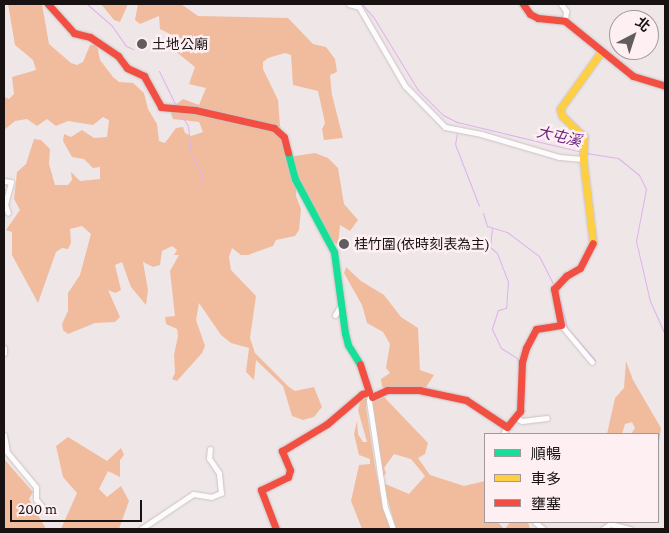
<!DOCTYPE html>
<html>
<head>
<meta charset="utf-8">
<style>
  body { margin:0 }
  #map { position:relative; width:669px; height:533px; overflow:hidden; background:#efe6e8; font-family:"Crimson Pro","Noto Sans TC",serif }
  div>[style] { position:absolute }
  .forest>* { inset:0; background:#f1bc9d }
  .stream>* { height:1px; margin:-0.5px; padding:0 0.5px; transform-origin:0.5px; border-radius:0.5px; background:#deb2eb }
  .roads { filter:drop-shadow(0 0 1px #c9c3c4) drop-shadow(0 0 1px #c9c3c4) }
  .street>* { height:5px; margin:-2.5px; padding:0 2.5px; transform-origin:2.5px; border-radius:2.5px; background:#fdfbfc }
  .fast>* { height:7px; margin:-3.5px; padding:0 3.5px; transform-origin:3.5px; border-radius:3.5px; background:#16e098 }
  .slow>* { height:7px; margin:-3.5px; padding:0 3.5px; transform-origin:3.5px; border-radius:3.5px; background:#ffcf43 }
  .jam>* { height:7px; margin:-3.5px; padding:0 3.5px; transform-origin:3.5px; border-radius:3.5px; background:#f24e42 }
  .dots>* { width:14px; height:14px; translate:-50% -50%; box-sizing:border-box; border:2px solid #fef0f2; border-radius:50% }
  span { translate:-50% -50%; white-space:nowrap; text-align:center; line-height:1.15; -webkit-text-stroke:5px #fef0f2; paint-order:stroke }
  .poi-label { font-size:14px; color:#181213 }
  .left { translate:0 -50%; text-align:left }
  .water-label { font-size:15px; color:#671e7e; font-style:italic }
  .frame { position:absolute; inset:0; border:5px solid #181213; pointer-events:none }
  .legend { position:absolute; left:484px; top:433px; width:175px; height:90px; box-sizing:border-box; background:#fef0f2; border:1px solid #a29799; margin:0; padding:6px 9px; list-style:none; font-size:15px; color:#181213 }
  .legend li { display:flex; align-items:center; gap:10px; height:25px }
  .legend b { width:25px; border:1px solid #a29799 }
  .north { position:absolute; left:609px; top:10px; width:50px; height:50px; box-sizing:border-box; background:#fef0f2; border:1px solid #a29799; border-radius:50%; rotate:40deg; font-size:14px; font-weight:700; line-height:20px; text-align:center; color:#181213 }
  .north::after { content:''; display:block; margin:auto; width:18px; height:22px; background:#635c5e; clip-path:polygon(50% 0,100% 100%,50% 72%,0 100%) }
  .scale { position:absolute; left:10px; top:500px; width:132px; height:22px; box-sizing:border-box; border:2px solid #181213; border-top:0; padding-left:6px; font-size:15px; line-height:18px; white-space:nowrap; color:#181213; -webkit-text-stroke:4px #fef0f2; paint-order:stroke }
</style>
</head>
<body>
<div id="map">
  <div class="forest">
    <div style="clip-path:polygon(8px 4px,42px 4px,49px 44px,71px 63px,77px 65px,83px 62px,90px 45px,97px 45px,100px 60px,113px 77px,119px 82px,133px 83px,144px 93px,148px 109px,157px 124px,159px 141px,165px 143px,176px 128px,183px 127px,185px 133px,191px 136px,203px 132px,199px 122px,173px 119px,171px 114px,172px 108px,183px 99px,199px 105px,206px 88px,189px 84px,195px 67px,175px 51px,170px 34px,160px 29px,159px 16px,140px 24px,135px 20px,138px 4px,181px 4px,198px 16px,288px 18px,313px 44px,326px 47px,335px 59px,337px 72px,330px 75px,332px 95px,343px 138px,324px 140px,322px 129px,325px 123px,318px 91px,293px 85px,291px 55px,285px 53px,268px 58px,263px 62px,263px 69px,278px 100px,280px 126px,289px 157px,315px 153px,328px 158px,338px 168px,344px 204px,358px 220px,350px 231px,340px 225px,338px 245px,333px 242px,296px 177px,296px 196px,301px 209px,299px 230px,295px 236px,276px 240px,273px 246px,248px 255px,241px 255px,232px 248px,229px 257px,231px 270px,256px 296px,250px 338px,255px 353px,289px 387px,295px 391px,314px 387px,322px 407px,314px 417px,303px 420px,292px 416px,283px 386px,256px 360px,254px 380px,246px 372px,249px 348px,231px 343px,221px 335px,199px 303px,196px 320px,205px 346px,202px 353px,177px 381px,172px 379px,175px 373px,174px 355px,178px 336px,177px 329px,166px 324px,165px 317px,175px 316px,170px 271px,179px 255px,174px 255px,177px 250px,172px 246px,162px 251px,160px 265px,153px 267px,143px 262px,148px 290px,146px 305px,131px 287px,122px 262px,115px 265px,121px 290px,115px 293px,108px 290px,120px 317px,115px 322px,95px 323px,68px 334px,63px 330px,62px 324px,68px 311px,68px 293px,80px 275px,91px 234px,82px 226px,70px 229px,71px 243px,68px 249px,62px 248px,56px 252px,38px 303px,12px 255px,12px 232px,6px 230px,20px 210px,14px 199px,17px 172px,26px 164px,34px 139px,41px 140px,50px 149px,49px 164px,55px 185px,68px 185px,72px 180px,71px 172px,80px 181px,100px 179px,100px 167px,93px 168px,84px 159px,72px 157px,63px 141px,64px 134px,71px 137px,82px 130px,94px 138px,107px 137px,109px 120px,103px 117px,93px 125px,68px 121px,56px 126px,47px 119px,37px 126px,27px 119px,15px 121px,4px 130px,4px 97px,9px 99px,14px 94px,12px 77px,36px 70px,33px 60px,15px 45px)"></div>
    <div style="clip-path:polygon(101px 4px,128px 4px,120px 22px,114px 20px)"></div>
    <div style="clip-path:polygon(346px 267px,361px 281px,384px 295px,401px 317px,418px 328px,420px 370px,434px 375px,426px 387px,413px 393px,386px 391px,382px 386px,381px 379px,390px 373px,386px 368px,390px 344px,383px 332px,367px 323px,362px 305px,344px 273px)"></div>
    <div style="clip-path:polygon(626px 361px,633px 380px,661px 428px,658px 450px,658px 434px,631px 434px,635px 428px,632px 422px,625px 424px,622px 434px,607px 434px,615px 398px,624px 388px)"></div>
    <div style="clip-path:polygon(368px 397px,366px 407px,374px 460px,383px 509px,391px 529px,362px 529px,351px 501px,359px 465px,370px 464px,370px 459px,359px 455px,354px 434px,357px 421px,358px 434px,363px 442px,367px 442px,358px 410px,361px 400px)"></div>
    <div style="clip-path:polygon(384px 397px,428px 443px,425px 454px,418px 458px,430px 475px,464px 486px,485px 481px,485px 522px,498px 522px,504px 529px,396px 529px,383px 483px,409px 494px,425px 476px,411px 459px,394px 454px,384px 468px,386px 473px,383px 477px,371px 403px)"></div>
    <div style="clip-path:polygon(68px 437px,107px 461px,121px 448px,124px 455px,120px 460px,120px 477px,108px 471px,99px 489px,107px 497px,121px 486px,129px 501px,119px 529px,61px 529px,77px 493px,63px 477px,56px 446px)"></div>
    <div style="clip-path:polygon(4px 459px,33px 492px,29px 499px,46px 529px,4px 529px)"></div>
    <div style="clip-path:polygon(510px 522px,528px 522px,530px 529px,505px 529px)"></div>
  </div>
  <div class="stream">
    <div style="left:87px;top:4px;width:33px;rotate:41deg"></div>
    <div style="left:112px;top:26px;width:24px;rotate:55deg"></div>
    <div style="left:126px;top:46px;width:8px;rotate:23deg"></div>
    <div style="left:362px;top:4px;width:18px;rotate:49deg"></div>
    <div style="left:374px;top:18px;width:84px;rotate:58.6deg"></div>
    <div style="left:418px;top:90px;width:35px;rotate:45deg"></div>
    <div style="left:443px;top:115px;width:16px;rotate:27deg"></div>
    <div style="left:457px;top:122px;width:129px;rotate:13.5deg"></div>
    <div style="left:159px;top:71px;width:37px;rotate:64deg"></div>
    <div style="left:179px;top:111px;width:17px;rotate:59deg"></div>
    <div style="left:188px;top:126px;width:30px;rotate:84deg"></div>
    <div style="left:191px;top:156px;width:22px;rotate:58deg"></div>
    <div style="left:203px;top:175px;width:9px;rotate:108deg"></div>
    <div style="left:457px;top:133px;width:11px;rotate:100deg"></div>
    <div style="left:455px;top:144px;width:66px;rotate:68.8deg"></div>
    <div style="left:586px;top:153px;width:32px;rotate:9deg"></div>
    <div style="left:618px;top:158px;width:27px;rotate:39deg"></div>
    <div style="left:639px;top:175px;width:16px;rotate:63deg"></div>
    <div style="left:646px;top:189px;width:53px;rotate:100.9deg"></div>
    <div style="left:636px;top:241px;width:62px;rotate:76.9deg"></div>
    <div style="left:650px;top:301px;width:37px;rotate:66deg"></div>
    <div style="left:483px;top:213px;width:14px;rotate:73deg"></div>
    <div style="left:487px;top:226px;width:21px;rotate:17deg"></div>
    <div style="left:507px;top:232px;width:40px;rotate:37deg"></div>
    <div style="left:539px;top:256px;width:33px;rotate:63deg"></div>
    <div style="left:492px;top:228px;width:19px;rotate:96deg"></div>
    <div style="left:490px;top:247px;width:9px;rotate:41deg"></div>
    <div style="left:497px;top:253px;width:30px;rotate:69deg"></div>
    <div style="left:508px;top:281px;width:27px;rotate:94deg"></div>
    <div style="left:506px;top:308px;width:8px;rotate:166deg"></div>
    <div style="left:498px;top:310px;width:20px;rotate:108deg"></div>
    <div style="left:492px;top:329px;width:21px;rotate:65deg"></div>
    <div style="left:501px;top:348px;width:19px;rotate:32deg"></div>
    <div style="left:517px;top:358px;width:9px;rotate:77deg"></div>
    <div style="left:560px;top:301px;width:28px;rotate:75deg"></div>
    <div style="left:567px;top:328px;width:43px;rotate:48.8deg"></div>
  </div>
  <div class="roads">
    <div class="street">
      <div style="left:349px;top:4px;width:10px;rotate:17deg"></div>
      <div style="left:359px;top:7px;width:91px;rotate:59.8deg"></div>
      <div style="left:405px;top:86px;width:57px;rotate:45.7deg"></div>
      <div style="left:445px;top:127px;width:37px;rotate:11deg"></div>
      <div style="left:481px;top:134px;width:81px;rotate:16.4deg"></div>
      <div style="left:559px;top:157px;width:24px;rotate:5deg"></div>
      <div style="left:561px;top:4px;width:9px;rotate:54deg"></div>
      <div style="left:566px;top:11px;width:10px;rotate:96deg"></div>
      <div style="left:4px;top:181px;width:7px;rotate:8deg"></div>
      <div style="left:11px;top:182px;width:23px;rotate:105deg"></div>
      <div style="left:5px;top:204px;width:9px;rotate:72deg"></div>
      <div style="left:335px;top:315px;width:12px;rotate:-59deg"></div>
      <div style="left:561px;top:325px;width:48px;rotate:50deg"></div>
      <div style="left:4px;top:348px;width:5px;rotate:90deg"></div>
      <div style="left:370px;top:394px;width:7px;rotate:98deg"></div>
      <div style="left:369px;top:401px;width:107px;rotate:81.4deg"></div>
      <div style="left:385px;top:507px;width:23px;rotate:70deg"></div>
      <div style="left:515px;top:417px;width:8px;rotate:30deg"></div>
      <div style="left:522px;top:421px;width:25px;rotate:-7deg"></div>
      <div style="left:503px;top:434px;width:8px;rotate:-60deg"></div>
      <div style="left:4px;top:435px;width:17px;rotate:80deg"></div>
      <div style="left:7px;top:452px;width:45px;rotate:50.4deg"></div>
      <div style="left:36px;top:487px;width:12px;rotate:90deg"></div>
      <div style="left:36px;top:499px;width:11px;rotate:52deg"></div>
      <div style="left:535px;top:522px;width:11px;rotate:41deg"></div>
      <div style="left:141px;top:529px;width:63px;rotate:-33.9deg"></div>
      <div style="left:193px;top:494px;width:18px;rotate:9deg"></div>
      <div style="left:211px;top:497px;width:11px;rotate:-22deg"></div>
      <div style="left:221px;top:493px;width:20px;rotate:-96deg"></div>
      <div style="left:219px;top:473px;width:18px;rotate:-124deg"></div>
      <div style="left:209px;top:458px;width:9px;rotate:-84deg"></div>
      <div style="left:603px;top:529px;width:9px;rotate:-36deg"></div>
      <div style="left:610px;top:524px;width:21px;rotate:14deg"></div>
    </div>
    <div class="fast">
      <div style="left:288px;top:153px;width:27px;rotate:75deg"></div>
      <div style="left:295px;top:179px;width:83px;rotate:61.9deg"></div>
      <div style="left:334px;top:252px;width:82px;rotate:82.3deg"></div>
      <div style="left:345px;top:333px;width:12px;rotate:76deg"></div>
      <div style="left:348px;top:345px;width:22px;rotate:58deg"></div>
    </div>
    <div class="slow">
      <div style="left:593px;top:243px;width:85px;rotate:-96.8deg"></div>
      <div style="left:583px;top:159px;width:22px;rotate:-87deg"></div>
      <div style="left:584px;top:137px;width:30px;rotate:-136deg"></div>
      <div style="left:562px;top:116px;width:7px;rotate:-106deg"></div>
      <div style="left:560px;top:109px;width:70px;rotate:-54.3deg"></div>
    </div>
    <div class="jam">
      <div style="left:48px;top:4px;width:39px;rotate:48deg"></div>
      <div style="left:74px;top:33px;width:16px;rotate:14deg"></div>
      <div style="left:90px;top:37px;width:34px;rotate:34deg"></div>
      <div style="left:118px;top:56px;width:15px;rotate:53deg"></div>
      <div style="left:127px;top:68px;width:19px;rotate:25deg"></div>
      <div style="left:144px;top:76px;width:35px;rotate:61deg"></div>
      <div style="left:161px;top:107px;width:34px;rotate:5deg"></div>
      <div style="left:195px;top:110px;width:81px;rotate:12.8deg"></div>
      <div style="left:274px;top:128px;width:13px;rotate:42deg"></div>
      <div style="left:284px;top:137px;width:16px;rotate:76deg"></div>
      <div style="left:523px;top:4px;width:12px;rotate:55deg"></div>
      <div style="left:530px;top:14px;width:9px;rotate:27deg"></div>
      <div style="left:538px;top:18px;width:27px;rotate:6deg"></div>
      <div style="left:565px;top:21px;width:87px;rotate:39deg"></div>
      <div style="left:633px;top:76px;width:34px;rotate:17deg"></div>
      <div style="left:372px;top:397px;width:17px;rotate:-25deg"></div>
      <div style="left:387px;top:390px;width:32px"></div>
      <div style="left:419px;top:390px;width:48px;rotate:12deg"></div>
      <div style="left:466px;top:400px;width:49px;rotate:33.4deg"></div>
      <div style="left:507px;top:427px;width:21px;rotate:-51deg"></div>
      <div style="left:520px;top:411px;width:49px;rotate:-87.7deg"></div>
      <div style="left:522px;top:362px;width:15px;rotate:-74deg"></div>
      <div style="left:526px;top:348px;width:21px;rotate:-62deg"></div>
      <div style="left:536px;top:329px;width:25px;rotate:-9deg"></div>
      <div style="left:561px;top:325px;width:37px;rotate:-101deg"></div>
      <div style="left:554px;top:289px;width:18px;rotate:-47deg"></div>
      <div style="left:566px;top:276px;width:16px;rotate:-30deg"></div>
      <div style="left:580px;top:268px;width:28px;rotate:-63deg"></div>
      <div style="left:276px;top:529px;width:42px;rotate:-111deg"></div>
      <div style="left:261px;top:490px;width:30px;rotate:-26deg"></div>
      <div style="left:288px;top:477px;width:7px;rotate:-74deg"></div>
      <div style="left:290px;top:470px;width:21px;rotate:-113deg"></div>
      <div style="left:282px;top:451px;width:52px;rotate:-31deg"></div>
      <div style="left:327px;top:424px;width:46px;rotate:-40.6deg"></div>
      <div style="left:362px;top:394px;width:7px;rotate:-16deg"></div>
      <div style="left:369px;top:392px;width:29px;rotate:-108deg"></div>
    </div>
  </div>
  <div class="dots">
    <div style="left:142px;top:44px;background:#635c5e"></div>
    <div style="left:344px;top:244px;background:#635c5e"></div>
  </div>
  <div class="poi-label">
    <span class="left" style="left:152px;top:44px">土地公廟</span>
    <span class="left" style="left:354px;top:244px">桂竹圍(依時刻表為主)</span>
  </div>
  <div class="water-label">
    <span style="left:559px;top:137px;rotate:13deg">大屯溪</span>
  </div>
  <div class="frame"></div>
  <ul class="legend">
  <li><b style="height:6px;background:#16e098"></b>順暢</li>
  <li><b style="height:6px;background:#ffcf43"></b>車多</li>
  <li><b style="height:6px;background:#f24e42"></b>壅塞</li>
  </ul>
  <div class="north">北</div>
  <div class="scale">200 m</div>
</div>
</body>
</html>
